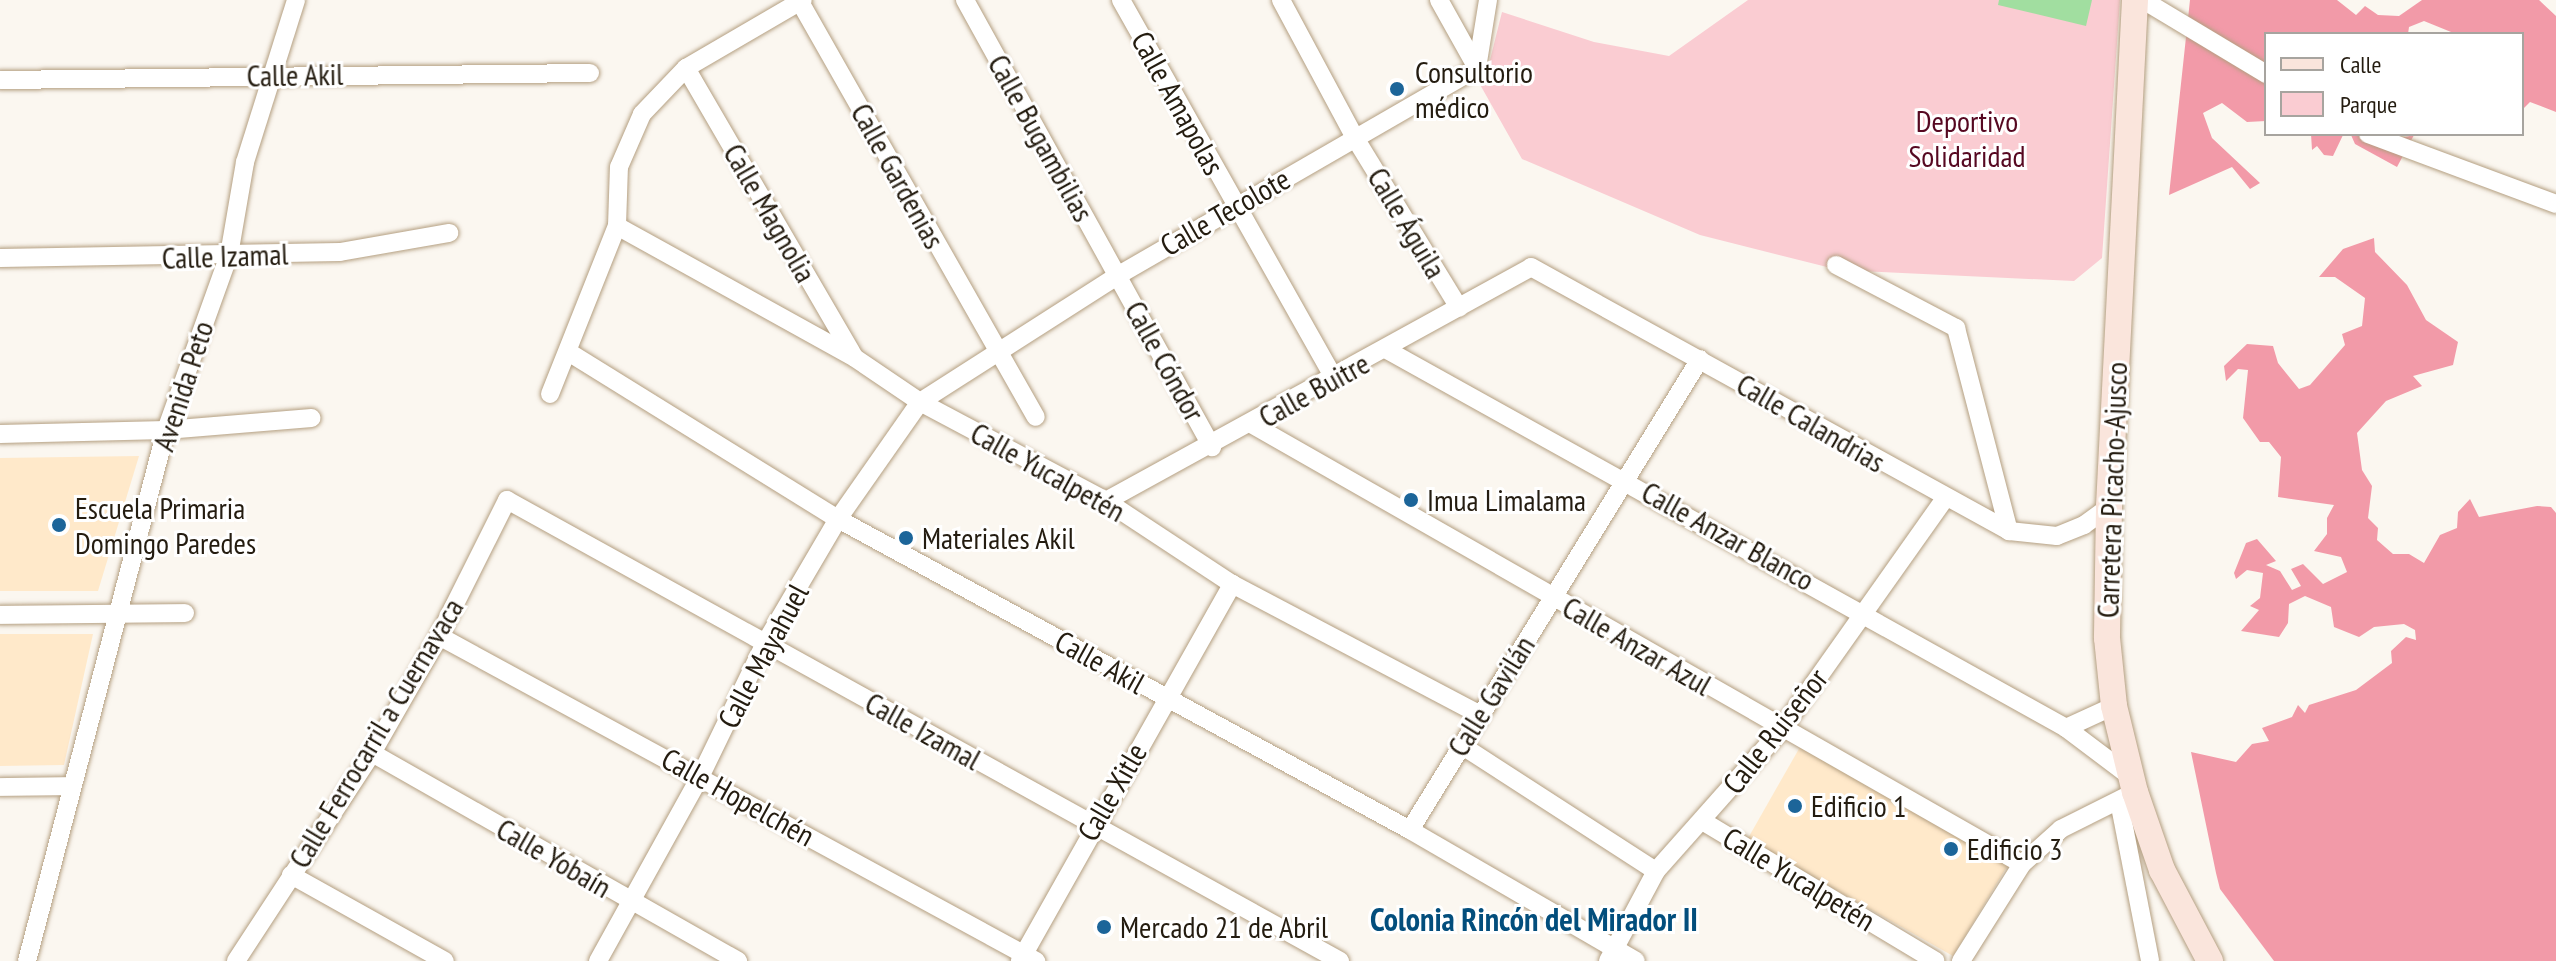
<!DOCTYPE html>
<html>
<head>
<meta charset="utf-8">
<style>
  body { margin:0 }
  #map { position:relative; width:2556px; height:961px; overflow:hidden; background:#fbf7f0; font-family:"PT Sans Narrow",sans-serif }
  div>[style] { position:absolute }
  .built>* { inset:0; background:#ffe9ca }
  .green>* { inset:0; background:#faccd2 }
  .forest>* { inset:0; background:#f29aa8 }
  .water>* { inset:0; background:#a1dea0 }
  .roads { filter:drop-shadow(0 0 2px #b49f81) drop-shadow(0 0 2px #b49f81) }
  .minor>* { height:18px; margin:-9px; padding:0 9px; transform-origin:9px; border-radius:9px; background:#fff }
  .secondary>* { height:26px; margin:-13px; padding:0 13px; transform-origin:13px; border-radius:13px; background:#fae5dc }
  .dots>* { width:22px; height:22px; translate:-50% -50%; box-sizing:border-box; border:4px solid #fff; border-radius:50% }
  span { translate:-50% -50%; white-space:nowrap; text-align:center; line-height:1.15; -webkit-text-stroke:6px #fff; paint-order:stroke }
  .poi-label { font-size:30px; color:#241c10 }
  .left { translate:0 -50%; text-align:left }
  .street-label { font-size:30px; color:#241c10 }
  .park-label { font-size:30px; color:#560821 }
  .neighbourhood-label { font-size:32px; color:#034e7c; font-weight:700 }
  .legend { position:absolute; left:2264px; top:32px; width:260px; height:104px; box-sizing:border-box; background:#fff; border:2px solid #a7a49f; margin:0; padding:10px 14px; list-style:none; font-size:24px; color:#241c10 }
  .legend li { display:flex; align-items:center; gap:16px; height:40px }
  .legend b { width:40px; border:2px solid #a7a49f }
</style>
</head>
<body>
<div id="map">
  <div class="built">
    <div style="clip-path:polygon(139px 456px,98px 591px,0 591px,0 458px)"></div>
    <div style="clip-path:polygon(0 634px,93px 634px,64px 765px,0 766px)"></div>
    <div style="clip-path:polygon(1800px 747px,2011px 860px,1953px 956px,1747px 840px)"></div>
  </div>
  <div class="green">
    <div style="clip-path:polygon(1748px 0,2120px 0,2102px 258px,2074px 281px,1839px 270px,1700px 235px,1522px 159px,1478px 81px,1488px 68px,1502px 12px,1594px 42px,1669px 56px)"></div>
  </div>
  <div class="forest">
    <div style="clip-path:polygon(2190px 0,2337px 0,2356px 15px,2365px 6px,2378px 15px,2399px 16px,2422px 0,2539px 0,2556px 16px,2556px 112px,2530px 102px,2522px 110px,2522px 34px,2456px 34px,2424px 21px,2409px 27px,2408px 34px,2266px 34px,2266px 121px,2247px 122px,2222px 103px,2203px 113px,2212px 138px,2260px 183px,2250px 189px,2232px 167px,2169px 195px)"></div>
    <div style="clip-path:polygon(2311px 134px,2373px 134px,2401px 138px,2414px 135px,2397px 167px,2355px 144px,2351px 135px,2343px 135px,2333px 156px,2324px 155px,2317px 146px,2312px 150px)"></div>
    <div style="clip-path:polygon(2374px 238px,2375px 252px,2407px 285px,2426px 320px,2458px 342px,2453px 365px,2413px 376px,2422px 386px,2386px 401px,2357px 433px,2362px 470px,2372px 486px,2368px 518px,2378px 528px,2377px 540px,2393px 554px,2409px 554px,2424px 563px,2440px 535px,2457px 528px,2458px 512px,2470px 499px,2479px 517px,2537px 506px,2551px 507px,2556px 513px,2556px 961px,2274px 961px,2220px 889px,2216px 873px,2191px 752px,2236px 762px,2252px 744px,2269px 741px,2262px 728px,2292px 717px,2298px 705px,2305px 713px,2309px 705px,2356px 690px,2392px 663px,2391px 651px,2406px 637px,2416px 640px,2415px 630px,2404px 624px,2374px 627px,2359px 637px,2334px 627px,2331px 607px,2305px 596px,2289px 604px,2288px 623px,2279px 637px,2241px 631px,2259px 610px,2250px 606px,2260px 598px,2263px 573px,2247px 570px,2236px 579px,2234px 573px,2246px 543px,2257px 539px,2276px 561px,2266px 565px,2280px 571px,2292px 590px,2301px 586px,2291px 569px,2303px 564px,2323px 584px,2347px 572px,2341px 557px,2314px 551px,2327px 534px,2327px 518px,2334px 505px,2278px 497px,2281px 457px,2269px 442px,2260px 442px,2243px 418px,2248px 370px,2238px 369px,2226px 381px,2224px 366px,2247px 344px,2273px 346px,2278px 363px,2299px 389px,2310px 385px,2345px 345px,2342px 334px,2362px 326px,2365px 298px,2335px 277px,2319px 277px,2343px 249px)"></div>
  </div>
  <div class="water">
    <div style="clip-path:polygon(1999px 0,2092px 0,2086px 26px,1998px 5px)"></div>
  </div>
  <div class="roads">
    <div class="minor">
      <div style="left:965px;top:0;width:511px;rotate:61.08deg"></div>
      <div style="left:1121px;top:0;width:434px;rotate:60.6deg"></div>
      <div style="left:1281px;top:0;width:157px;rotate:61.8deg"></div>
      <div style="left:1355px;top:138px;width:199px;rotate:58.5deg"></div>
      <div style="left:1439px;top:0;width:78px;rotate:60.8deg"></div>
      <div style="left:2143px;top:0;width:144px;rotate:31deg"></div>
      <div style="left:800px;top:2px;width:477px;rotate:60.4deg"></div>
      <div style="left:686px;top:68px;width:332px;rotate:59.8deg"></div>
      <div style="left:1477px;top:68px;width:69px;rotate:-80.8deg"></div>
      <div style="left:0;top:80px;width:590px;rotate:-0.68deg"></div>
      <div style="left:2368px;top:134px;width:201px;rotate:20.4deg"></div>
      <div style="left:617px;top:226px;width:272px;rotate:29deg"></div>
      <div style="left:855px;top:358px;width:78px;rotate:34.1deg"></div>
      <div style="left:920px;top:402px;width:211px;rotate:28deg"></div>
      <div style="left:1106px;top:501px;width:151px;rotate:33.4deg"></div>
      <div style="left:1232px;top:584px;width:280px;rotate:27.8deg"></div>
      <div style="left:0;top:258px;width:340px;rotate:-1deg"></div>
      <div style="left:340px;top:252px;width:111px;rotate:-9.9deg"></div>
      <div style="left:1836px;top:265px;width:136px;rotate:27.7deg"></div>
      <div style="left:1956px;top:328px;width:210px;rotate:75.4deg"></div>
      <div style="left:1387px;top:350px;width:777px;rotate:29.1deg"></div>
      <div style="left:2066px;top:728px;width:81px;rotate:37deg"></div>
      <div style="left:570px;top:353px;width:315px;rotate:31.8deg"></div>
      <div style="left:838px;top:519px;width:651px;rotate:28.53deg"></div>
      <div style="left:1410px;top:830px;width:261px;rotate:30.1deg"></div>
      <div style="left:550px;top:394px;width:181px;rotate:-68.3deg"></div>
      <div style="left:617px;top:226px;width:59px;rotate:-88.1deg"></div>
      <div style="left:619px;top:167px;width:58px;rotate:-66.5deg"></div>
      <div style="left:642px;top:114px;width:64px;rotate:-46.3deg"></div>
      <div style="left:686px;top:68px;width:135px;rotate:-30.2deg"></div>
      <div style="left:1253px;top:425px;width:885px;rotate:29.72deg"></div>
      <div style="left:0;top:434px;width:166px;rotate:-1.4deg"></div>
      <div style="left:166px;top:430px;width:146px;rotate:-4.7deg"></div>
      <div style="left:1106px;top:501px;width:485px;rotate:-28.8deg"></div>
      <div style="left:1531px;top:267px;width:546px;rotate:28.91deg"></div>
      <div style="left:2009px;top:531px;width:48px;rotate:5.9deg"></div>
      <div style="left:2057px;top:536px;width:29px;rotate:-22deg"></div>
      <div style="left:2084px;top:525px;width:31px;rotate:-36deg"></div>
      <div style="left:0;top:615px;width:185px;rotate:-0.6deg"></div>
      <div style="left:439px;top:636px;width:680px;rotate:28.56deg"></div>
      <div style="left:2066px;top:728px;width:53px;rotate:-24.6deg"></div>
      <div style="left:1461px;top:745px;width:232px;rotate:32.9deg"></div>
      <div style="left:372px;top:753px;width:421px;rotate:29.6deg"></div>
      <div style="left:0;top:787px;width:70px;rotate:-0.8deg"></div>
      <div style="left:2119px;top:801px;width:163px;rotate:79deg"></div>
      <div style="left:1704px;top:822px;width:270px;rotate:31deg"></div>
      <div style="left:1410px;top:830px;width:553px;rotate:-58.38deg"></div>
      <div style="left:291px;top:875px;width:176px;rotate:29.2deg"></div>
      <div style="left:27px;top:961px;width:549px;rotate:-75.33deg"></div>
      <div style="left:166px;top:430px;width:186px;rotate:-70.2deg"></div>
      <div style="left:229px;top:255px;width:94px;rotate:-80.2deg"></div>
      <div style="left:245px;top:162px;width:170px;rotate:-72.5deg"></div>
      <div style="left:236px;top:961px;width:249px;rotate:-56.8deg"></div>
      <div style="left:372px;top:753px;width:135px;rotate:-60.2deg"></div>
      <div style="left:439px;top:636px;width:152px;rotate:-63.4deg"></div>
      <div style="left:507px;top:500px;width:952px;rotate:28.96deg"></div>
      <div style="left:598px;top:961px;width:213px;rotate:-61deg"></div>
      <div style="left:701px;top:775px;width:144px;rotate:-64.1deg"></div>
      <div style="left:764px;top:645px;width:146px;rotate:-59.6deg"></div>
      <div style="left:838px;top:519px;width:143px;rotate:-55deg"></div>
      <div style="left:920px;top:402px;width:234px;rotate:-32.6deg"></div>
      <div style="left:1117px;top:276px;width:416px;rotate:-30deg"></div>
      <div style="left:1020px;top:961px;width:433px;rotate:-60.6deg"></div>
      <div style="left:1608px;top:961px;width:102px;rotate:-61.9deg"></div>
      <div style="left:1656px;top:871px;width:188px;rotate:-48.4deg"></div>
      <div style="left:1781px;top:730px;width:282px;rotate:-54.7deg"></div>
      <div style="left:1961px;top:961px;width:115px;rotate:-57.8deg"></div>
      <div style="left:2022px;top:864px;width:52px;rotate:-41.9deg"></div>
      <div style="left:2061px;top:829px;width:83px;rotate:-26.6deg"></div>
    </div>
    <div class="secondary">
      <div style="left:2135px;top:0;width:508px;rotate:92.94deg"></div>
      <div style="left:2109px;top:507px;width:131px;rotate:90.9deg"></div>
      <div style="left:2107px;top:638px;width:68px;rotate:84.1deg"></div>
      <div style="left:2114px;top:706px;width:89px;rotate:76.3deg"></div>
      <div style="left:2135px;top:792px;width:83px;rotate:70.9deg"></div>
      <div style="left:2162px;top:870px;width:103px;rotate:62.2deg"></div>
    </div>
  </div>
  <div class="dots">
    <div style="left:1397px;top:89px;background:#1c6599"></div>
    <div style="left:1411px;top:500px;background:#1c6599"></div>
    <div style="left:59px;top:525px;background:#1c6599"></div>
    <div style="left:906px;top:538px;background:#1c6599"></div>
    <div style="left:1795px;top:806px;background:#1c6599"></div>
    <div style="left:1951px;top:849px;background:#1c6599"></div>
    <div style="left:1104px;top:927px;background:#1c6599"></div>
  </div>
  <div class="poi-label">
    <span class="left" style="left:1415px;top:89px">Consultorio<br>médico</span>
    <span class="left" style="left:1427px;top:500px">Imua Limalama</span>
    <span class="left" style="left:75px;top:525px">Escuela Primaria<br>Domingo Paredes</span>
    <span class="left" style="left:922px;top:538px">Materiales Akil</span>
    <span class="left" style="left:1811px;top:806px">Edificio 1</span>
    <span class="left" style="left:1967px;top:849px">Edificio 3</span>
    <span class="left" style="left:1120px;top:927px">Mercado 21 de Abril</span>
  </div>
  <div class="street-label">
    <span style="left:295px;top:75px;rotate:-1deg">Calle Akil</span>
    <span style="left:1178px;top:103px;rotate:61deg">Calle Amapolas</span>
    <span style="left:1041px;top:138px;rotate:61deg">Calle Bugambilias</span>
    <span style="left:898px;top:176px;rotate:61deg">Calle Gardenias</span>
    <span style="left:1225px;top:212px;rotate:-30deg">Calle Tecolote</span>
    <span style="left:770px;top:213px;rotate:60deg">Calle Magnolia</span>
    <span style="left:1407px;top:223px;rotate:59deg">Calle Águila</span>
    <span style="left:225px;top:256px;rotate:-2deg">Calle Izamal</span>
    <span style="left:1165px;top:361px;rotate:61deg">Calle Cóndor</span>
    <span style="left:183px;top:386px;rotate:-72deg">Avenida Peto</span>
    <span style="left:1314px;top:390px;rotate:-29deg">Calle Buitre</span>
    <span style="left:1811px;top:423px;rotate:30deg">Calle Calandrias</span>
    <span style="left:1048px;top:472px;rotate:29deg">Calle Yucalpetén</span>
    <span style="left:2112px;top:490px;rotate:-88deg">Carretera Picacho-Ajusco</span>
    <span style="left:1728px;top:536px;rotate:29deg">Calle Anzar Blanco</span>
    <span style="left:1637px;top:646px;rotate:30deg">Calle Anzar Azul</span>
    <span style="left:763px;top:656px;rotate:-62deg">Calle Mayahuel</span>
    <span style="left:1100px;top:662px;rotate:29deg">Calle Akil</span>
    <span style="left:1491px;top:696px;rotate:-58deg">Calle Gavilán</span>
    <span style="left:923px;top:731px;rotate:29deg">Calle Izamal</span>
    <span style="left:1775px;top:731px;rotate:-52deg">Calle Ruiseñor</span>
    <span style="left:376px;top:733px;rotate:-59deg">Calle Ferrocarril a Cuernavaca</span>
    <span style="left:1112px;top:792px;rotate:-60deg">Calle Xitle</span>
    <span style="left:738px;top:797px;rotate:29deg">Calle Hopelchén</span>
    <span style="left:554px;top:858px;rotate:30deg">Calle Yobaín</span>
    <span style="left:1799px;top:879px;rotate:31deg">Calle Yucalpetén</span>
  </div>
  <div class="park-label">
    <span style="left:1967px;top:138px">Deportivo<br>Solidaridad</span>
  </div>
  <div class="neighbourhood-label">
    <span style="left:1534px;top:919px">Colonia Rincón del Mirador II</span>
  </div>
  <ul class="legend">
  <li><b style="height:10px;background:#fae5dc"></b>Calle</li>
  <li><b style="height:22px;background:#faccd2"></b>Parque</li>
  </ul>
</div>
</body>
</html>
